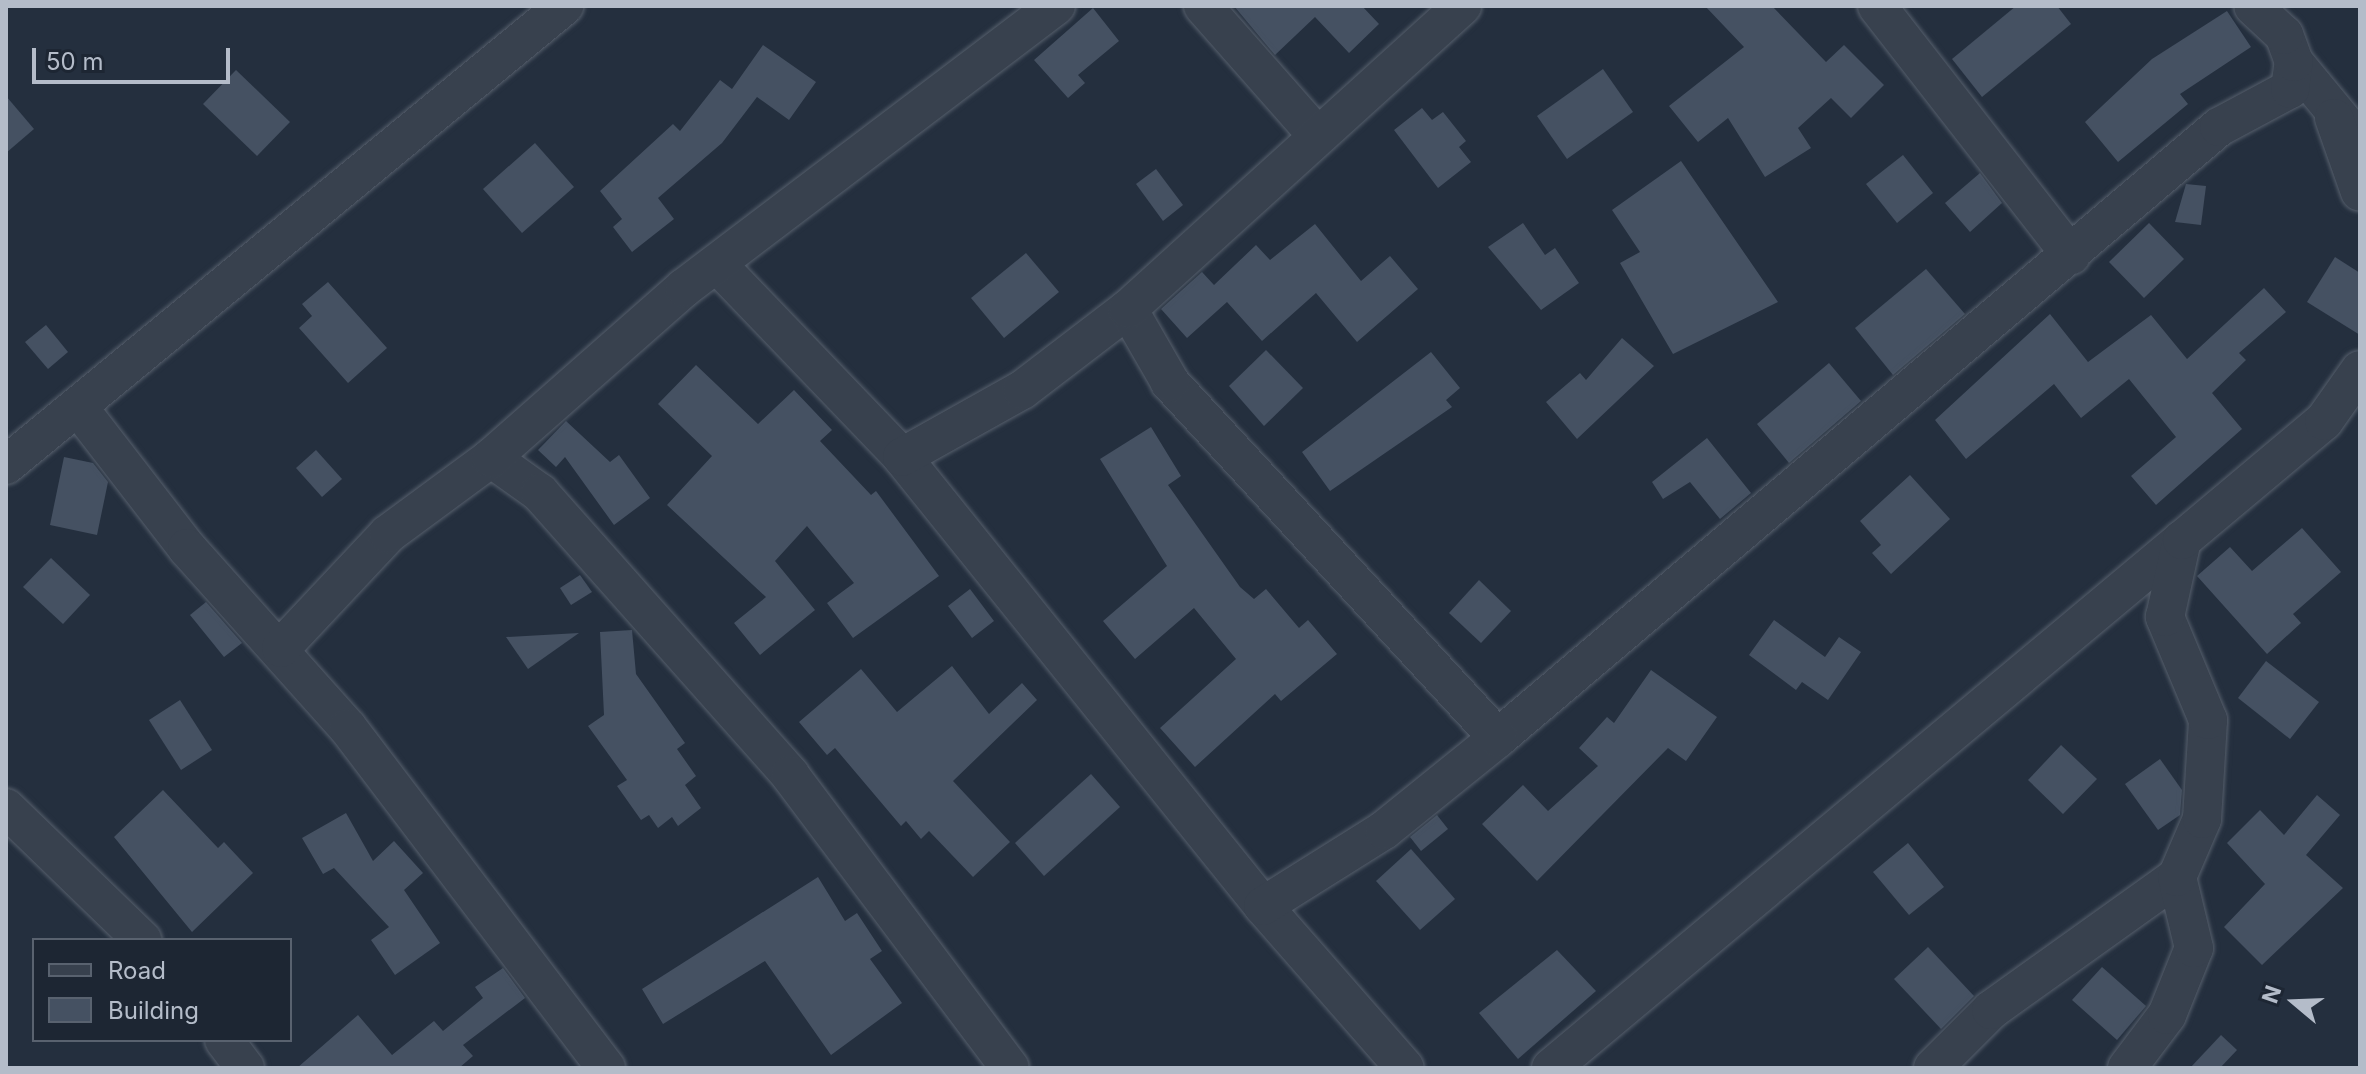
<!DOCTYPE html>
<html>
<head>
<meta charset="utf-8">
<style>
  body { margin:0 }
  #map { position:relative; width:2366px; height:1074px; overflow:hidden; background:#242f3e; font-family:Inter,sans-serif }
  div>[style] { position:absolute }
  .building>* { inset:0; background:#455162 }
  .roads { filter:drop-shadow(0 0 2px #565f6c) drop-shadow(0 0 2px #565f6c) }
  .minor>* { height:38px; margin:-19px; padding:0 19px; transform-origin:19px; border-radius:19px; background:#38414e }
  span { translate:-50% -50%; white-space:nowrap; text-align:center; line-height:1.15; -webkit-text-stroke:6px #1d2633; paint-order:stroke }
  .frame { position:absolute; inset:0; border:8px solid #b4bcc9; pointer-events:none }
  .legend { position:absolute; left:32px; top:938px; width:260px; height:104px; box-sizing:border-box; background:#1d2633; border:2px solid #59626f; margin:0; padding:10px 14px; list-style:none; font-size:24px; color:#b4bcc9 }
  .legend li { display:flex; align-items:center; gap:16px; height:40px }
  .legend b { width:40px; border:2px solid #59626f }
  .north { position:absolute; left:2254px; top:962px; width:80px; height:80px; -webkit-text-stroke:6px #1d2633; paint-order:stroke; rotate:289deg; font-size:22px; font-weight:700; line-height:32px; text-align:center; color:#b4bcc9 }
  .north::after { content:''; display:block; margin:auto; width:28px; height:36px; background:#b4bcc9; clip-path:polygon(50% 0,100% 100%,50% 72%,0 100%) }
  .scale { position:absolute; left:32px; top:48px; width:198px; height:36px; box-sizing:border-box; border:4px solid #b4bcc9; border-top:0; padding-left:10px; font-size:24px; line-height:28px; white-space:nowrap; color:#b4bcc9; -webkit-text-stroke:6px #1d2633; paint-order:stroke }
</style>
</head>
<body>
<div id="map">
  <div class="building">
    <div style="clip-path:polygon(1234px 6px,1362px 6px,1379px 24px,1349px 53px,1315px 17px,1275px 55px)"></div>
    <div style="clip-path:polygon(1705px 6px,1772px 6px,1826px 62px,1844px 45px,1884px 85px,1851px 118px,1831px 98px,1798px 128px,1811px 148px,1765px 177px,1728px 118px,1698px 142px,1669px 106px,1744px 47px)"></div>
    <div style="clip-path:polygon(2016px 6px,2057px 6px,2071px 24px,1982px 97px,1952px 59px)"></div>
    <div style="clip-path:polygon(1093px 8px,1119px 41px,1078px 75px,1085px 83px,1068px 98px,1034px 60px)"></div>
    <div style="clip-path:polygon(2227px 11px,2251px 47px,2180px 94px,2188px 104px,2118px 162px,2085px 122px,2152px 59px)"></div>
    <div style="clip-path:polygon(763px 45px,816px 82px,789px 120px,757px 97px,722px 143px,658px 198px,674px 219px,632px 252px,613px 227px,622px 219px,600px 191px,673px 124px,680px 131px,720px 80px,732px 89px)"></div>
    <div style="clip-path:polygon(1603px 69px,1633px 112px,1567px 159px,1537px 116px)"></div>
    <div style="clip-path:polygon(236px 70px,290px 122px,257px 156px,203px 104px)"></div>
    <div style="clip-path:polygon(6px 96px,34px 129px,6px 153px)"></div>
    <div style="clip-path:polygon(1422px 108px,1432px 120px,1443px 112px,1466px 141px,1459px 147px,1471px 162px,1438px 188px,1394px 130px)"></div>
    <div style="clip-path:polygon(535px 143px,574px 187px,522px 233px,483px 189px)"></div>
    <div style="clip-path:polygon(1903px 155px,1933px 193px,1897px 223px,1866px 184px)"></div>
    <div style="clip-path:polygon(1681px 161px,1778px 302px,1673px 354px,1620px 263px,1640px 252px,1612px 210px)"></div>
    <div style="clip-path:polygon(1156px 169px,1183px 205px,1163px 221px,1136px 184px)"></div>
    <div style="clip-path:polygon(1980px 173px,2002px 203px,1970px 232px,1945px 203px)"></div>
    <div style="clip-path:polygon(2186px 184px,2206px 186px,2201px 225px,2175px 222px)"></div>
    <div style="clip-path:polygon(1523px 223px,1545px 255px,1555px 248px,1579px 283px,1541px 310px,1488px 247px)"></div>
    <div style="clip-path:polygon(2149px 223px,2184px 259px,2144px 298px,2109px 262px)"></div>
    <div style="clip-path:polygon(1315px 224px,1361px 281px,1390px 256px,1418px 289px,1357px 342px,1316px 293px,1262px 341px,1227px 302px,1187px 338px,1161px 309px,1202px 272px,1214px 285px,1256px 245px,1270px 260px)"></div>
    <div style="clip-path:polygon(1026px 253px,1059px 292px,1004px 338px,971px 298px)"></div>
    <div style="clip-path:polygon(2335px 257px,2360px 273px,2360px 335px,2307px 302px)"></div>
    <div style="clip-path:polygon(1926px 269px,1965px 314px,1893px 375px,1855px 328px)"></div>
    <div style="clip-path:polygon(328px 282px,387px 348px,348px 383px,299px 328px,312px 316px,302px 304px)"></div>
    <div style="clip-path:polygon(2264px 288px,2286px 312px,2239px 353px,2246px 360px,2212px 393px,2242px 429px,2156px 505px,2131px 476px,2176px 437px,2129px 379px,2081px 418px,2054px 384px,1966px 459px,1935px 420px,2050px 314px,2088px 362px,2151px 315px,2187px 359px)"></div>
    <div style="clip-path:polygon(46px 325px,68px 352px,48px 369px,25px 342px)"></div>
    <div style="clip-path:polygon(1622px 338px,1654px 366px,1577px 439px,1546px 402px,1580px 373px,1586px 380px)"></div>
    <div style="clip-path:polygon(1266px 350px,1303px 388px,1264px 426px,1229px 386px)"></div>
    <div style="clip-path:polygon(1431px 352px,1460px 388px,1446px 400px,1452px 407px,1330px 491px,1302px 452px)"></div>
    <div style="clip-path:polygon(1829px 363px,1861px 401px,1789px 463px,1757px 424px)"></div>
    <div style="clip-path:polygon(696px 365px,758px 424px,794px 390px,832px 430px,820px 441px,871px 495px,876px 491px,939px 576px,853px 638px,827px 603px,854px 583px,807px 526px,775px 561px,815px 610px,760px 655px,734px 623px,766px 597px,667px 505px,712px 456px,658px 404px)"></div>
    <div style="clip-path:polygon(566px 421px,610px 462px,619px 455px,650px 498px,614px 525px,565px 457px,556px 467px,538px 450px)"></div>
    <div style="clip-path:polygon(1151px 427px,1181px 476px,1168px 485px,1240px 587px,1254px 599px,1266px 589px,1299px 628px,1308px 620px,1337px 654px,1281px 701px,1275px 694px,1195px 767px,1160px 728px,1236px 659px,1194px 608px,1135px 659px,1103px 621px,1167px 566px,1100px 459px)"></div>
    <div style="clip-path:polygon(1707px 438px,1751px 493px,1720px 519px,1690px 482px,1663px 499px,1652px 482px)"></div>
    <div style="clip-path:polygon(316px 450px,342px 479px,322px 497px,296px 468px)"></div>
    <div style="clip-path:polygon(64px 457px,93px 463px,108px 482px,97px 535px,50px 525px)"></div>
    <div style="clip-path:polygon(1910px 475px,1950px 519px,1891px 574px,1872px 553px,1881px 545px,1860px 521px)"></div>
    <div style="clip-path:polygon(2302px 528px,2341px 572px,2293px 614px,2301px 623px,2267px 654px,2197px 576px,2230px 547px,2252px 571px)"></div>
    <div style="clip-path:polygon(51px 558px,90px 595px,63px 624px,23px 587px)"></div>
    <div style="clip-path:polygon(580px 575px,592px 592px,571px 605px,560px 588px)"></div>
    <div style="clip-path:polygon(1479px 580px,1511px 611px,1481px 643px,1449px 613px)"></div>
    <div style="clip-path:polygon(970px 589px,994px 621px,972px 638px,948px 606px)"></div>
    <div style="clip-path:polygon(206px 602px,242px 643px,224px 657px,190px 615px)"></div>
    <div style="clip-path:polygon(1774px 620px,1825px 657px,1839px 637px,1861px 652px,1828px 700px,1802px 682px,1796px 690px,1749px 655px)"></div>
    <div style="clip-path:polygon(632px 630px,636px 674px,685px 743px,677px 749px,696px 776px,685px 785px,701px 808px,678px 826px,672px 817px,658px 828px,649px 815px,641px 820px,617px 786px,627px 780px,588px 726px,604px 715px,600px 632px)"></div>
    <div style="clip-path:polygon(579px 633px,528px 669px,506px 637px)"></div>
    <div style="clip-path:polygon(2266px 661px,2319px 702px,2290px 739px,2238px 698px)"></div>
    <div style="clip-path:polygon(952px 666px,989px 714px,1022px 683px,1037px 700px,953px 781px,1010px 842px,973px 877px,929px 831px,921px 839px,906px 821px,901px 826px,835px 748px,827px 755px,799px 722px,861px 669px,897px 712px)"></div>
    <div style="clip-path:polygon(1651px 670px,1717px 717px,1686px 761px,1668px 748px,1537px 881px,1482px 824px,1523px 785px,1548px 811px,1598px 766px,1579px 748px,1607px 717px,1614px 723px)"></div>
    <div style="clip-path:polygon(180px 700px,212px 750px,181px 770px,149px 720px)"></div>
    <div style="clip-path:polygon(2061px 745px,2097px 779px,2063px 814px,2028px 780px)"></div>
    <div style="clip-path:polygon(2160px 759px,2182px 790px,2180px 815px,2158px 830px,2125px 784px)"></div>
    <div style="clip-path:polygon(1091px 774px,1120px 807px,1044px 876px,1015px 843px)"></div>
    <div style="clip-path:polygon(163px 790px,218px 848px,224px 842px,253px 873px,192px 932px,114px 837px)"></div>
    <div style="clip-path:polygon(2317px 795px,2340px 815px,2306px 855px,2343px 888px,2262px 965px,2224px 927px,2265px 884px,2227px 843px,2260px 810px,2284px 835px)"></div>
    <div style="clip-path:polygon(346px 813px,373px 861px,394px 841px,423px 873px,404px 890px,440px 943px,395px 975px,371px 940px,389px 927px,334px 868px,323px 874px,302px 838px)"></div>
    <div style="clip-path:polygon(1437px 815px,1448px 829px,1421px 851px,1410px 837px)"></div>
    <div style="clip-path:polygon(1908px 843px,1944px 887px,1909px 915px,1873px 872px)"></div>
    <div style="clip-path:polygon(1411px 849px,1455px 899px,1420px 930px,1376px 881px)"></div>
    <div style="clip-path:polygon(818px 877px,845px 921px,857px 913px,882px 951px,870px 959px,902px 1003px,831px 1055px,765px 961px,663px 1024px,642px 989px)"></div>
    <div style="clip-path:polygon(1928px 947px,1974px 996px,1941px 1029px,1894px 979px)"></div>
    <div style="clip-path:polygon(1557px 950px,1596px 991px,1518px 1059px,1479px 1013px)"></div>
    <div style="clip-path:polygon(2102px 967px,2146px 1006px,2117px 1040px,2072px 1000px)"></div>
    <div style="clip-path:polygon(503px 968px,525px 998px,463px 1045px,473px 1056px,459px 1068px,297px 1068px,358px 1015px,392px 1055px,434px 1021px,443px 1031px,483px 998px,475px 987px)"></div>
    <div style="clip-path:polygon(2221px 1035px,2237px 1050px,2220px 1068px,2190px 1068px)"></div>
  </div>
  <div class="roads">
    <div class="minor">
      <div style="left:1203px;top:6px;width:169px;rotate:48.6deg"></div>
      <div style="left:1877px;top:6px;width:316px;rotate:52.1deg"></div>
      <div style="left:2294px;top:62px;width:104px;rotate:50.5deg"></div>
      <div style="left:2334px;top:118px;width:78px;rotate:70.6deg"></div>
      <div style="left:718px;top:265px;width:266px;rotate:46.2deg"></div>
      <div style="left:902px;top:457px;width:576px;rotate:51.2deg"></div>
      <div style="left:1263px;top:906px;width:215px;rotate:48.8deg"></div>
      <div style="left:78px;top:407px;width:178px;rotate:52.3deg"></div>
      <div style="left:187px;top:548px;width:241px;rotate:48.2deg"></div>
      <div style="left:348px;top:728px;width:427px;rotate:52.8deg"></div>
      <div style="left:902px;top:457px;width:137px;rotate:-29.2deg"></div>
      <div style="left:1022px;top:390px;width:133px;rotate:-37.4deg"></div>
      <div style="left:491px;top:458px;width:60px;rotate:35.5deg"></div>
      <div style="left:540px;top:493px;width:377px;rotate:48.4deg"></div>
      <div style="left:790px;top:775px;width:366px;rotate:53.1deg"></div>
      <div style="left:6px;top:465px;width:723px;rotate:-39.44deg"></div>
      <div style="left:281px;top:648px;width:156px;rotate:-46.8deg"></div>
      <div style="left:388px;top:534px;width:128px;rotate:-36.4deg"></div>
      <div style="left:491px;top:458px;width:257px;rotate:-41.4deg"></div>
      <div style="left:684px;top:288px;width:467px;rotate:-37.2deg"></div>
      <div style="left:1498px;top:738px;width:945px;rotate:-40.28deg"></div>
      <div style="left:2219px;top:127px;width:81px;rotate:-28.2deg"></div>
      <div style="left:2290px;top:89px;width:27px;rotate:-82deg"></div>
      <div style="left:2294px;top:62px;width:29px;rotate:-110deg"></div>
      <div style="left:2284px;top:35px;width:42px;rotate:-136.9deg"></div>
      <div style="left:6px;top:808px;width:190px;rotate:44.1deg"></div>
      <div style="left:1263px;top:906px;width:143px;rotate:-32.1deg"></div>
      <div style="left:1384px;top:830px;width:146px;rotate:-38.9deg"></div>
      <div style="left:1498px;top:738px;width:484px;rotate:-132.7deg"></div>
      <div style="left:1170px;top:382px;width:84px;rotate:-119.9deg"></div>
      <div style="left:1128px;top:309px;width:451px;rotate:-42.2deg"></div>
      <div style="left:224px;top:1040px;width:35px;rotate:53deg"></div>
      <div style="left:1551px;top:1068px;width:823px;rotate:-39.92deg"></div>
      <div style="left:1933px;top:1068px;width:82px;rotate:-45deg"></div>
      <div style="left:1991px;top:1010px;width:229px;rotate:-35.6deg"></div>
      <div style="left:2127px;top:1068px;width:66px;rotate:-53deg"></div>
      <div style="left:2167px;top:1015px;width:72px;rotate:-68.1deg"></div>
      <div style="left:2194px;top:948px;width:73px;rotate:-103.5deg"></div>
      <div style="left:2177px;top:877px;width:63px;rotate:-66.7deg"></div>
      <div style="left:2202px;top:819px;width:99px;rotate:-86.5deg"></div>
      <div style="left:2208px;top:720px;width:112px;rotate:-112.7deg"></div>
      <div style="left:2165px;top:617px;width:79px;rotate:-77.6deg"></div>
      <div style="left:2182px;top:540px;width:185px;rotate:-40deg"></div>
      <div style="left:2324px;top:421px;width:62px;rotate:-54.8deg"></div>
    </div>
  </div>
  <div class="frame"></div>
  <ul class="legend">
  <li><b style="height:10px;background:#38414e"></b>Road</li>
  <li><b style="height:22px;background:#455162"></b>Building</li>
  </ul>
  <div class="north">N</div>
  <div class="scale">50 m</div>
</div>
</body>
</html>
